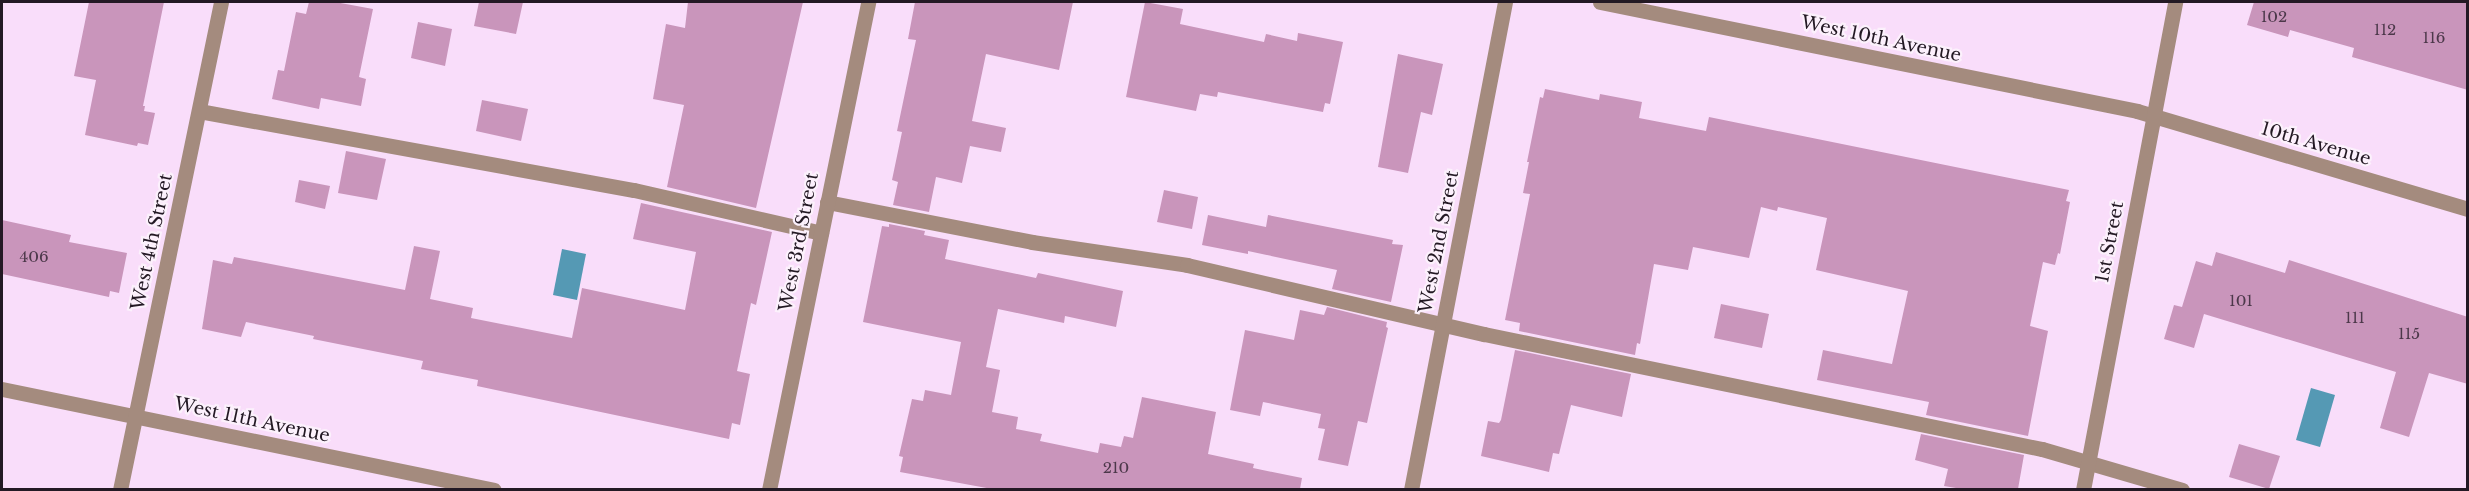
<!DOCTYPE html>
<html>
<head>
<meta charset="utf-8">
<style>
  body { margin:0 }
  #map { position:relative; width:2469px; height:491px; overflow:hidden; background:#f9ddfa; font-family:"Libre Baskerville",serif }
  div>[style] { position:absolute }
  .water>* { inset:0; background:#5599b4 }
  .building>* { inset:0; background:#c995bb }
  .minor>* { height:15px; margin:-7.5px; padding:0 7.5px; transform-origin:7.5px; border-radius:7.5px; background:#a48b7e }
  span { translate:-50% -50%; white-space:nowrap; text-align:center; line-height:1.15; -webkit-text-stroke:4.5px #fcf1fc; paint-order:stroke }
  .number-label { font-size:15px; color:#4c384a }
  .number-label span { -webkit-text-stroke-width:0 }
  .street-label { font-size:18px; color:#231924 }
  .frame { position:absolute; inset:0; border:3px solid #231924; pointer-events:none }
</style>
</head>
<body>
<div id="map">
  <div class="water">
    <div style="clip-path:polygon(562px 249px,586px 254px,577px 300px,553px 295px)"></div>
    <div style="clip-path:polygon(2311px 388px,2335px 395px,2320px 447px,2296px 440px)"></div>
  </div>
  <div class="building">
    <div style="clip-path:polygon(89px 2px,164px 2px,143px 106px,145px 106px,144px 111px,155px 113px,148px 145px,138px 143px,137px 146px,85px 135px,96px 80px,74px 76px)"></div>
    <div style="clip-path:polygon(309px 2px,335px 2px,373px 9px,359px 77px,366px 79px,361px 106px,321px 98px,319px 109px,272px 99px,278px 70px,284px 71px,296px 12px,306px 14px)"></div>
    <div style="clip-path:polygon(479px 2px,523px 2px,516px 34px,474px 26px)"></div>
    <div style="clip-path:polygon(688px 2px,803px 2px,756px 208px,667px 187px,684px 105px,653px 99px,666px 24px,685px 28px)"></div>
    <div style="clip-path:polygon(915px 2px,1073px 2px,1059px 70px,986px 54px,972px 121px,1006px 128px,1001px 152px,970px 146px,962px 183px,936px 177px,929px 212px,893px 205px,898px 182px,892px 180px,902px 132px,897px 131px,916px 40px,908px 39px)"></div>
    <div style="clip-path:polygon(1145px 2px,1183px 9px,1180px 24px,1264px 42px,1266px 34px,1297px 41px,1298px 33px,1343px 42px,1330px 104px,1325px 103px,1323px 112px,1218px 92px,1217px 97px,1200px 94px,1196px 111px,1126px 97px)"></div>
    <div style="clip-path:polygon(2254px 2px,2468px 2px,2468px 90px,2352px 57px,2354px 48px,2290px 30px,2288px 37px,2247px 25px)"></div>
    <div style="clip-path:polygon(418px 22px,452px 29px,445px 66px,411px 58px)"></div>
    <div style="clip-path:polygon(1398px 54px,1443px 64px,1432px 115px,1421px 112px,1408px 173px,1378px 167px)"></div>
    <div style="clip-path:polygon(1545px 89px,1599px 100px,1600px 94px,1642px 102px,1639px 118px,1706px 131px,1709px 117px,2069px 190px,2066px 201px,2070px 202px,2060px 254px,2058px 253px,2055px 265px,2043px 262px,2030px 326px,2048px 331px,2028px 436px,1926px 415px,1929px 402px,1817px 380px,1823px 350px,1892px 364px,1908px 291px,1816px 270px,1827px 218px,1778px 207px,1777px 211px,1761px 207px,1749px 258px,1693px 247px,1688px 270px,1654px 264px,1640px 344px,1637px 343px,1635px 355px,1519px 331px,1520px 323px,1505px 320px,1530px 194px,1523px 193px,1529px 162px,1527px 162px,1540px 97px,1543px 98px)"></div>
    <div style="clip-path:polygon(482px 100px,528px 109px,521px 141px,476px 131px)"></div>
    <div style="clip-path:polygon(346px 151px,386px 159px,377px 200px,338px 193px)"></div>
    <div style="clip-path:polygon(299px 180px,330px 186px,325px 209px,295px 202px)"></div>
    <div style="clip-path:polygon(1164px 190px,1198px 197px,1192px 229px,1157px 222px)"></div>
    <div style="clip-path:polygon(641px 203px,772px 232px,756px 305px,751px 303px,737px 371px,750px 374px,740px 425px,732px 423px,729px 439px,477px 386px,478px 380px,421px 369px,423px 361px,313px 339px,314px 336px,246px 322px,241px 337px,202px 329px,213px 260px,232px 264px,234px 257px,405px 290px,414px 246px,440px 251px,430px 299px,473px 308px,471px 318px,572px 338px,582px 288px,685px 310px,696px 252px,633px 239px)"></div>
    <div style="clip-path:polygon(1208px 215px,1266px 227px,1268px 215px,1393px 240px,1392px 244px,1403px 245px,1391px 302px,1332px 289px,1337px 270px,1248px 251px,1248px 254px,1202px 245px)"></div>
    <div style="clip-path:polygon(2px 220px,71px 235px,69px 242px,127px 253px,119px 293px,110px 291px,109px 297px,2px 274px)"></div>
    <div style="clip-path:polygon(889px 224px,925px 231px,924px 235px,949px 240px,945px 259px,1036px 278px,1038px 273px,1123px 291px,1116px 327px,1065px 316px,1064px 323px,998px 309px,986px 367px,1000px 370px,992px 412px,1018px 417px,1016px 429px,1042px 434px,1040px 441px,1098px 453px,1100px 443px,1121px 447px,1124px 436px,1133px 438px,1142px 397px,1216px 412px,1208px 454px,1254px 464px,1253px 468px,1302px 478px,1300px 489px,992px 489px,900px 472px,903px 457px,899px 456px,912px 399px,923px 401px,925px 390px,951px 395px,961px 342px,863px 322px,882px 226px,889px 227px)"></div>
    <div style="clip-path:polygon(2216px 252px,2285px 273px,2289px 260px,2468px 317px,2468px 384px,2429px 373px,2409px 437px,2380px 428px,2396px 372px,2204px 314px,2194px 348px,2164px 339px,2174px 305px,2182px 307px,2196px 261px,2212px 266px)"></div>
    <div style="clip-path:polygon(1721px 304px,1769px 314px,1762px 348px,1714px 338px)"></div>
    <div style="clip-path:polygon(1327px 307px,1387px 322px,1386px 327px,1388px 328px,1367px 423px,1358px 421px,1348px 466px,1318px 460px,1325px 429px,1318px 428px,1321px 414px,1263px 402px,1260px 416px,1230px 410px,1245px 330px,1294px 340px,1300px 310px,1324px 315px)"></div>
    <div style="clip-path:polygon(1515px 350px,1631px 374px,1622px 417px,1571px 405px,1559px 454px,1553px 453px,1549px 472px,1481px 456px,1488px 421px,1499px 423px,1501px 420px)"></div>
    <div style="clip-path:polygon(1921px 434px,2024px 455px,2018px 489px,1962px 489px,1944px 486px,1948px 469px,1915px 460px)"></div>
    <div style="clip-path:polygon(2239px 444px,2280px 456px,2269px 489px,2229px 477px)"></div>
  </div>
  <div class="minor">
    <div style="left:1600px;top:2px;width:548px;rotate:11.47deg"></div>
    <div style="left:2137px;top:111px;width:345px;rotate:16.5deg"></div>
    <div style="left:199px;top:111px;width:442px;rotate:10.3deg"></div>
    <div style="left:634px;top:190px;width:192px;rotate:12.9deg"></div>
    <div style="left:827px;top:202px;width:209px;rotate:11deg"></div>
    <div style="left:1032px;top:242px;width:157px;rotate:8.4deg"></div>
    <div style="left:1187px;top:265px;width:305px;rotate:13.1deg"></div>
    <div style="left:1484px;top:334px;width:570px;rotate:11.65deg"></div>
    <div style="left:2042px;top:449px;width:146px;rotate:16.3deg"></div>
    <div style="left:2px;top:389px;width:502px;rotate:11.6deg"></div>
    <div style="left:120px;top:490px;width:498px;rotate:-78.3deg"></div>
    <div style="left:769px;top:490px;width:498px;rotate:-78.5deg"></div>
    <div style="left:1411px;top:490px;width:497px;rotate:-79.1deg"></div>
    <div style="left:2083px;top:490px;width:497px;rotate:-79.3deg"></div>
  </div>
  <div class="number-label">
    <span style="left:2274px;top:17px">102</span>
    <span style="left:2385px;top:30px">112</span>
    <span style="left:2434px;top:38px">116</span>
    <span style="left:34px;top:257px">406</span>
    <span style="left:2241px;top:301px">101</span>
    <span style="left:2355px;top:318px">111</span>
    <span style="left:2409px;top:334px">115</span>
    <span style="left:1116px;top:468px">210</span>
  </div>
  <div class="street-label">
    <span style="left:1881px;top:39px;rotate:12deg">West 10th Avenue</span>
    <span style="left:2316px;top:144px;rotate:16deg">10th Avenue</span>
    <span style="left:152px;top:242px;rotate:-78deg">West 4th Street</span>
    <span style="left:799px;top:242px;rotate:-79deg">West 3rd Street</span>
    <span style="left:1439px;top:242px;rotate:-79deg">West 2nd Street</span>
    <span style="left:2110px;top:242px;rotate:-79deg">1st Street</span>
    <span style="left:252px;top:420px;rotate:12deg">West 11th Avenue</span>
  </div>
  <div class="frame"></div>
</div>
</body>
</html>
